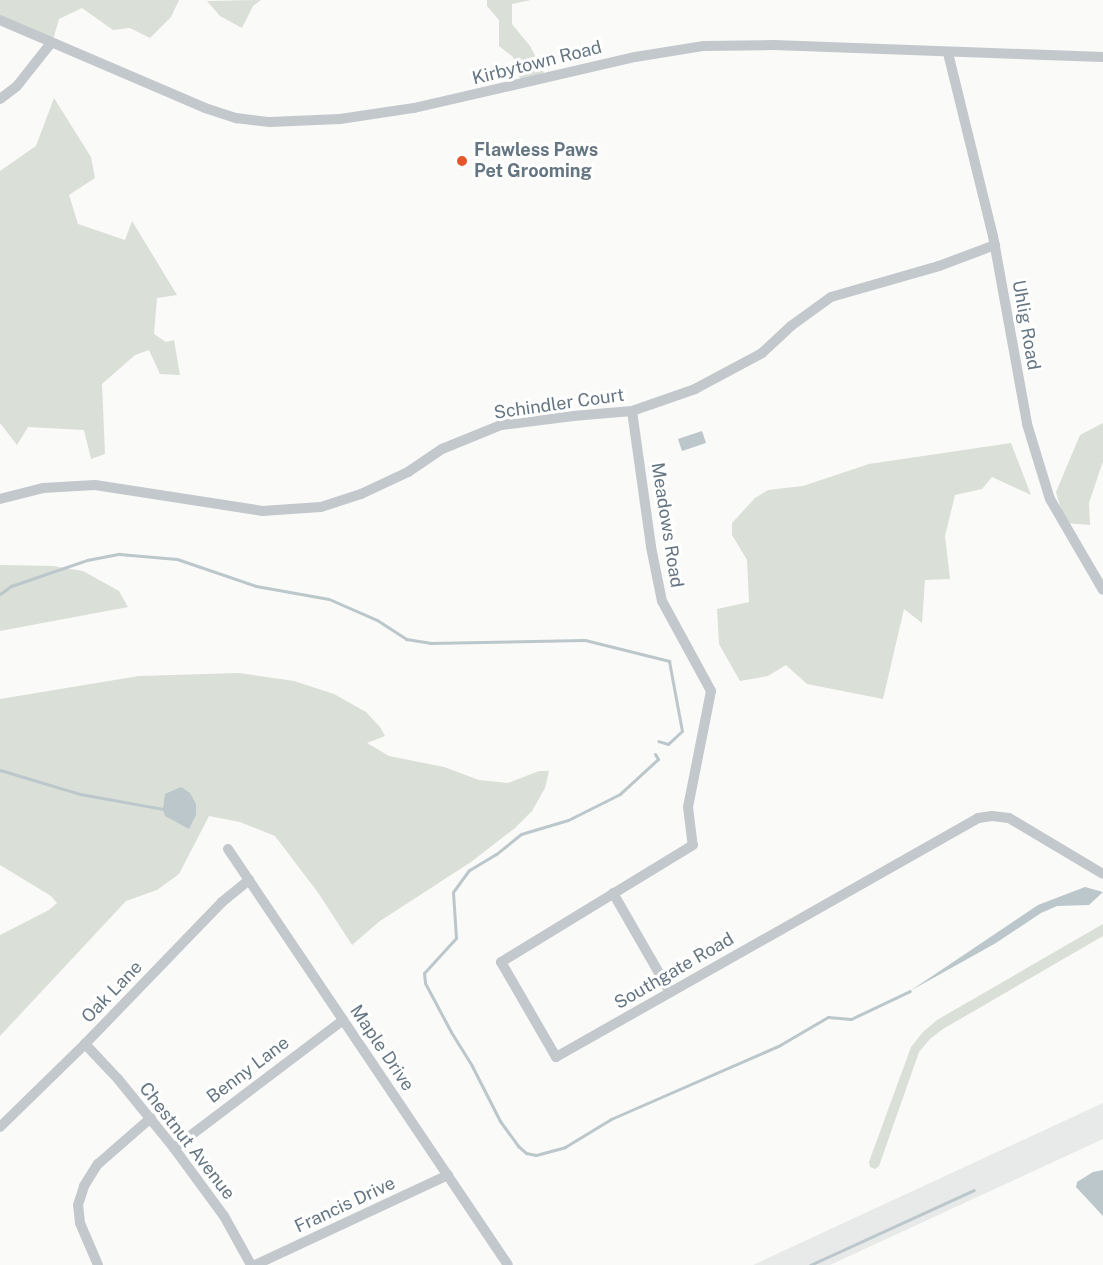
<!DOCTYPE html>
<html>
<head>
<meta charset="utf-8">
<style>
  body { margin:0 }
  #map { position:relative; width:1103px; height:1265px; overflow:hidden; background:#fafaf8; font-family:"Public Sans",sans-serif }
  div>[style] { position:absolute }
  .built>* { inset:0; background:#e8e9e9 }
  .green>* { inset:0; background:#dadfd7 }
  .water>* { inset:0; background:#bbc7cb }
  .stream>* { height:3px; margin:-1.5px; padding:0 1.5px; transform-origin:1.5px; border-radius:1.5px; background:#bbc7cb }
  .minor>* { height:10px; margin:-5px; padding:0 5px; transform-origin:5px; border-radius:5px; background:#c3c8cc }
  .dots>* { width:16px; height:16px; translate:-50% -50%; box-sizing:border-box; border:3px solid #fff; border-radius:50% }
  span { translate:-50% -50%; white-space:nowrap; text-align:center; line-height:1.15; -webkit-text-stroke:6px #fff; paint-order:stroke }
  .street-label { font-size:18px; color:#657683 }
  .poi-label { font-size:18px; color:#657683; font-weight:700 }
  .left { translate:0 -50%; text-align:left }
</style>
</head>
<body>
<div id="map">
  <div class="built">
    <div style="clip-path:polygon(1103px 1103px,1103px 1139px,830px 1265px,753px 1265px)"></div>
  </div>
  <div class="green">
    <div style="clip-path:polygon(0 0,179px 0,171px 17px,150px 38px,130px 28px,113px 30px,82px 8px,59px 19px,53px 40px,0 18px)"></div>
    <div style="clip-path:polygon(261px 0,253px 6px,242px 28px,220px 16px,207px 1px)"></div>
    <div style="clip-path:polygon(487px 0,531px 0,512px 4px,512px 24px,530px 46px,544px 73px,520px 79px,513px 57px,499px 46px,499px 20px,487px 6px)"></div>
    <div style="clip-path:polygon(54px 98px,91px 157px,95px 178px,69px 195px,78px 224px,125px 240px,132px 221px,177px 295px,157px 298px,154px 334px,166px 342px,174px 340px,180px 375px,160px 374px,149px 350px,135px 355px,102px 384px,105px 454px,91px 459px,84px 430px,28px 427px,17px 445px,0 423px,0 171px,36px 146px)"></div>
    <div style="clip-path:polygon(1103px 423px,1103px 461px,1089px 503px,1090px 525px,1065px 523px,1056px 492px,1080px 435px)"></div>
    <div style="clip-path:polygon(1011px 443px,1031px 495px,992px 477px,982px 489px,955px 495px,945px 536px,950px 579px,925px 580px,922px 623px,904px 609px,883px 699px,807px 684px,786px 665px,768px 676px,740px 681px,719px 644px,717px 609px,749px 602px,747px 560px,732px 535px,732px 523px,755px 498px,768px 490px,803px 486px,869px 464px)"></div>
    <div style="clip-path:polygon(0 565px,53px 566px,83px 571px,119px 591px,128px 607px,0 631px)"></div>
    <div style="clip-path:polygon(239px 673px,294px 681px,334px 694px,366px 712px,380px 727px,385px 736px,367px 743px,389px 756px,444px 767px,479px 780px,508px 783px,539px 771px,549px 771px,545px 788px,532px 811px,515px 828px,471px 862px,380px 921px,352px 945px,319px 894px,275px 836px,240px 822px,209px 816px,179px 874px,157px 890px,126px 901px,0 1036px,0 935px,49px 910px,57px 903px,51px 896px,0 865px,0 699px,139px 676px)"></div>
    <div style="clip-path:polygon(1103px 924px,1103px 936px,943px 1029px,930px 1039px,919px 1052px,879px 1166px,875px 1169px,870px 1167px,869px 1162px,911px 1047px,923px 1032px,937px 1020px)"></div>
  </div>
  <div class="water">
    <div style="clip-path:polygon(702px 431px,706px 443px,682px 451px,678px 439px)"></div>
    <div style="clip-path:polygon(181px 787px,190px 793px,196px 804px,196px 815px,189px 829px,165px 816px,163px 809px,165px 794px)"></div>
    <div style="clip-path:polygon(1085px 887px,1103px 892px,1089px 905px,1057px 906px,1041px 913px,996px 943px,910px 991px,1038px 905px)"></div>
    <div style="clip-path:polygon(1103px 1170px,1103px 1216px,1076px 1187px,1077px 1182px,1093px 1172px)"></div>
  </div>
  <div class="stream">
    <div style="left:0;top:594px;width:14px;rotate:-36deg"></div>
    <div style="left:11px;top:586px;width:80px;rotate:-18.9deg"></div>
    <div style="left:87px;top:560px;width:33px;rotate:-11deg"></div>
    <div style="left:119px;top:554px;width:58px;rotate:4.9deg"></div>
    <div style="left:177px;top:559px;width:83px;rotate:18.9deg"></div>
    <div style="left:256px;top:586px;width:74px;rotate:10.1deg"></div>
    <div style="left:329px;top:599px;width:52px;rotate:23.6deg"></div>
    <div style="left:377px;top:620px;width:35px;rotate:33deg"></div>
    <div style="left:406px;top:639px;width:24px;rotate:9deg"></div>
    <div style="left:430px;top:643px;width:155px;rotate:-1.1deg"></div>
    <div style="left:585px;top:640px;width:87px;rotate:14deg"></div>
    <div style="left:669px;top:661px;width:71px;rotate:79.5deg"></div>
    <div style="left:682px;top:731px;width:19px;rotate:137deg"></div>
    <div style="left:668px;top:744px;width:10px;rotate:-163deg"></div>
    <div style="left:655px;top:754px;width:6px;rotate:59deg"></div>
    <div style="left:658px;top:759px;width:52px;rotate:137.4deg"></div>
    <div style="left:620px;top:794px;width:58px;rotate:153.4deg"></div>
    <div style="left:568px;top:820px;width:49px;rotate:163.4deg"></div>
    <div style="left:521px;top:834px;width:32px;rotate:141deg"></div>
    <div style="left:496px;top:854px;width:31px;rotate:149deg"></div>
    <div style="left:469px;top:870px;width:27px;rotate:126deg"></div>
    <div style="left:453px;top:892px;width:46px;rotate:86.3deg"></div>
    <div style="left:456px;top:938px;width:47px;rotate:132.4deg"></div>
    <div style="left:424px;top:973px;width:10px;rotate:84deg"></div>
    <div style="left:425px;top:983px;width:55px;rotate:62deg"></div>
    <div style="left:451px;top:1032px;width:40px;rotate:58deg"></div>
    <div style="left:472px;top:1066px;width:62px;rotate:63deg"></div>
    <div style="left:500px;top:1121px;width:31px;rotate:54deg"></div>
    <div style="left:518px;top:1146px;width:11px;rotate:41deg"></div>
    <div style="left:526px;top:1153px;width:10px;rotate:11deg"></div>
    <div style="left:536px;top:1155px;width:30px;rotate:-15deg"></div>
    <div style="left:565px;top:1147px;width:54px;rotate:-31.3deg"></div>
    <div style="left:611px;top:1119px;width:184px;rotate:-23.6deg"></div>
    <div style="left:780px;top:1045px;width:56px;rotate:-30.3deg"></div>
    <div style="left:828px;top:1017px;width:23px;rotate:5deg"></div>
    <div style="left:851px;top:1019px;width:65px;rotate:-25.4deg"></div>
    <div style="left:0;top:770px;width:84px;rotate:16.7deg"></div>
    <div style="left:80px;top:794px;width:84px;rotate:10.2deg"></div>
    <div style="left:810px;top:1265px;width:180px;rotate:-24.6deg"></div>
  </div>
  <div class="minor">
    <div style="left:0;top:20px;width:223px;rotate:23.2deg"></div>
    <div style="left:205px;top:108px;width:33px;rotate:18deg"></div>
    <div style="left:236px;top:118px;width:34px;rotate:7deg"></div>
    <div style="left:270px;top:122px;width:70px;rotate:-2.5deg"></div>
    <div style="left:340px;top:119px;width:75px;rotate:-8.5deg"></div>
    <div style="left:414px;top:108px;width:227px;rotate:-13deg"></div>
    <div style="left:635px;top:57px;width:70px;rotate:-9.1deg"></div>
    <div style="left:704px;top:46px;width:70px;rotate:-0.8deg"></div>
    <div style="left:774px;top:45px;width:329px;rotate:2.1deg"></div>
    <div style="left:948px;top:53px;width:188px;rotate:76.2deg"></div>
    <div style="left:993px;top:236px;width:191px;rotate:79.7deg"></div>
    <div style="left:1027px;top:424px;width:78px;rotate:73deg"></div>
    <div style="left:1050px;top:499px;width:105px;rotate:59.8deg"></div>
    <div style="left:0;top:99px;width:21px;rotate:-37deg"></div>
    <div style="left:17px;top:86px;width:55px;rotate:-51.7deg"></div>
    <div style="left:632px;top:411px;width:137px;rotate:82deg"></div>
    <div style="left:651px;top:547px;width:55px;rotate:78.5deg"></div>
    <div style="left:662px;top:601px;width:102px;rotate:61.4deg"></div>
    <div style="left:711px;top:691px;width:118px;rotate:101.2deg"></div>
    <div style="left:688px;top:807px;width:38px;rotate:83deg"></div>
    <div style="left:693px;top:845px;width:225px;rotate:148.6deg"></div>
    <div style="left:501px;top:962px;width:110px;rotate:59.9deg"></div>
    <div style="left:556px;top:1057px;width:485px;rotate:-29.5deg"></div>
    <div style="left:978px;top:818px;width:14px;rotate:-8deg"></div>
    <div style="left:992px;top:816px;width:17px;rotate:7deg"></div>
    <div style="left:1009px;top:818px;width:109px;rotate:30.8deg"></div>
    <div style="left:0;top:499px;width:44px;rotate:-14.3deg"></div>
    <div style="left:43px;top:488px;width:52px;rotate:-3.3deg"></div>
    <div style="left:95px;top:485px;width:169px;rotate:8.8deg"></div>
    <div style="left:262px;top:511px;width:59px;rotate:-3.9deg"></div>
    <div style="left:321px;top:507px;width:42px;rotate:-18deg"></div>
    <div style="left:361px;top:494px;width:52px;rotate:-25.1deg"></div>
    <div style="left:408px;top:472px;width:41px;rotate:-34.1deg"></div>
    <div style="left:442px;top:449px;width:64px;rotate:-22.1deg"></div>
    <div style="left:501px;top:425px;width:73px;rotate:-7.1deg"></div>
    <div style="left:573px;top:416px;width:59px;rotate:-4.8deg"></div>
    <div style="left:632px;top:411px;width:67px;rotate:-19.2deg"></div>
    <div style="left:695px;top:389px;width:76px;rotate:-28.2deg"></div>
    <div style="left:762px;top:353px;width:40px;rotate:-43deg"></div>
    <div style="left:791px;top:326px;width:49px;rotate:-35.9deg"></div>
    <div style="left:831px;top:297px;width:112px;rotate:-16deg"></div>
    <div style="left:939px;top:266px;width:60px;rotate:-20.6deg"></div>
    <div style="left:228px;top:849px;width:501px;rotate:56.06deg"></div>
    <div style="left:613px;top:893px;width:114px;rotate:60.1deg"></div>
    <div style="left:85px;top:1044px;width:48px;rotate:46.7deg"></div>
    <div style="left:118px;top:1079px;width:89px;rotate:50.9deg"></div>
    <div style="left:174px;top:1148px;width:84px;rotate:53.7deg"></div>
    <div style="left:224px;top:1216px;width:56px;rotate:61.1deg"></div>
    <div style="left:0;top:1127px;width:119px;rotate:-44.3deg"></div>
    <div style="left:85px;top:1044px;width:197px;rotate:-46deg"></div>
    <div style="left:222px;top:902px;width:35px;rotate:-39deg"></div>
    <div style="left:174px;top:1148px;width:212px;rotate:-37.1deg"></div>
    <div style="left:98px;top:1265px;width:46px;rotate:-113.2deg"></div>
    <div style="left:80px;top:1223px;width:18px;rotate:-96deg"></div>
    <div style="left:78px;top:1205px;width:20px;rotate:-72deg"></div>
    <div style="left:84px;top:1186px;width:26px;rotate:-58deg"></div>
    <div style="left:98px;top:1164px;width:70px;rotate:-41deg"></div>
    <div style="left:255px;top:1265px;width:213px;rotate:-25deg"></div>
  </div>
  <div class="dots">
    <div style="left:462px;top:161px;background:#e4572e"></div>
  </div>
  <div class="street-label">
    <span style="left:537px;top:63px;rotate:-14deg">Kirbytown Road</span>
    <span style="left:1026px;top:325px;rotate:80deg">Uhlig Road</span>
    <span style="left:559px;top:404px;rotate:-8deg">Schindler Court</span>
    <span style="left:667px;top:525px;rotate:81deg">Meadows Road</span>
    <span style="left:674px;top:971px;rotate:-30deg">Southgate Road</span>
    <span style="left:112px;top:992px;rotate:-46deg">Oak Lane</span>
    <span style="left:382px;top:1048px;rotate:56deg">Maple Drive</span>
    <span style="left:248px;top:1070px;rotate:-37deg">Benny Lane</span>
    <span style="left:187px;top:1141px;rotate:52deg">Chestnut Avenue</span>
    <span style="left:345px;top:1205px;rotate:-25deg">Francis Drive</span>
  </div>
  <div class="poi-label">
    <span class="left" style="left:474px;top:161px">Flawless Paws<br>Pet Grooming</span>
  </div>
</div>
</body>
</html>
